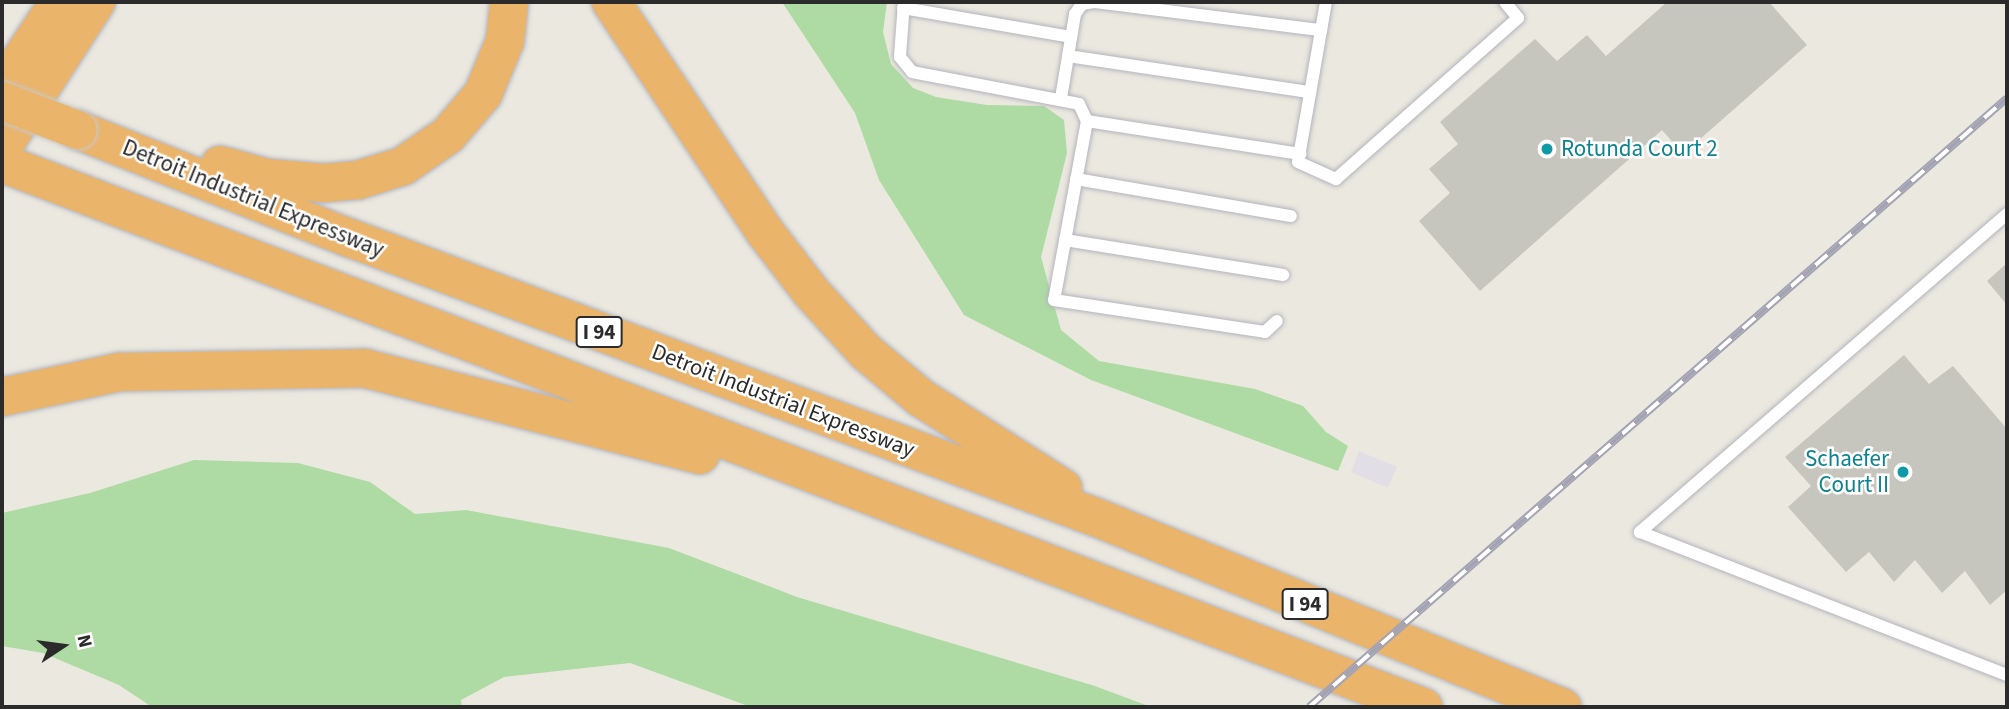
<!DOCTYPE html>
<html>
<head>
<meta charset="utf-8">
<style>
  body { margin:0 }
  #map { position:relative; width:2009px; height:709px; overflow:hidden; background:#ebe8df; font-family:"Source Sans 3",sans-serif }
  div>[style] { position:absolute }
  .industrial>* { inset:0; background:#e1dfe5 }
  .green>* { inset:0; background:#aedba3 }
  .building>* { inset:0; background:#c7c6be }
  .roads { filter:drop-shadow(0 0 2px #b3b4bd) drop-shadow(0 0 2px #b3b4bd) }
  .lane>* { height:12px; margin:-6px; padding:0 6px; transform-origin:6px; border-radius:6px; background:#fff }
  .highway>* { height:38px; margin:-19px; padding:0 19px; transform-origin:19px; border-radius:19px; background:#ebb46b }
  .rail>* { height:8px; margin-top:-4px; transform-origin:0; background:repeating-linear-gradient(90deg,#fff 0 16px,#a3a3b3 0 32px); box-sizing:border-box; border-block:2px solid #a3a3b3 }
  .bridges { filter:drop-shadow(0 0 2px #c8c8c8) drop-shadow(0 0 2px #c8c8c8) }
  .highway-bridge>* { height:38px; margin:-19px; padding:0 19px; transform-origin:19px; border-radius:19px; background:#ebb46b }
  .dots>* { width:19px; height:19px; translate:-50% -50%; box-sizing:border-box; border:4px solid #fff; border-radius:50% }
  span { translate:-50% -50%; white-space:nowrap; text-align:center; line-height:1.15; -webkit-text-stroke:5px #fff; paint-order:stroke }
  .shield-label span { padding:2px 5px; background:#fff; border:2px solid; border-radius:5px; -webkit-text-stroke-width:0 }
  .shield-label { font-size:21px; color:#2b2b2b; font-weight:700 }
  .culture-label { font-size:23px; color:#0d838f }
  .left { translate:0 -50%; text-align:left }
  .right { translate:-100% -50%; text-align:right }
  .street-label { font-size:23px; color:#2b2b2b }
  .frame { position:absolute; inset:0; border:4px solid #2b2b2b; pointer-events:none }
  .north { position:absolute; left:28px; top:611px; width:70px; height:70px; -webkit-text-stroke:5px #fff; paint-order:stroke; rotate:77deg; font-size:19px; font-weight:700; line-height:28px; text-align:center; color:#2b2b2b }
  .north::after { content:''; display:block; margin:auto; width:24px; height:32px; background:#2b2b2b; clip-path:polygon(50% 0,100% 100%,50% 72%,0 100%) }
</style>
</head>
<body>
<div id="map">
  <div class="industrial">
    <div style="clip-path:polygon(1359px 451px,1397px 467px,1388px 488px,1351px 472px)"></div>
  </div>
  <div class="green">
    <div style="clip-path:polygon(782px 2px,887px 2px,883px 32px,891px 64px,913px 88px,936px 97px,987px 105px,1044px 106px,1064px 120px,1067px 153px,1041px 257px,1061px 330px,1099px 361px,1255px 389px,1303px 406px,1326px 432px,1348px 446px,1338px 471px,1091px 380px,964px 315px,879px 180px,855px 113px)"></div>
    <div style="clip-path:polygon(194px 460px,298px 463px,370px 482px,415px 514px,466px 510px,669px 548px,797px 597px,1095px 686px,1151px 707px,751px 707px,630px 663px,504px 677px,461px 700px,462px 707px,152px 707px,119px 685px,43px 653px,2px 646px,2px 513px,90px 493px)"></div>
  </div>
  <div class="building">
    <div style="clip-path:polygon(1667px 2px,1769px 2px,1807px 45px,1683px 154px,1662px 130px,1480px 291px,1419px 221px,1450px 193px,1429px 169px,1458px 144px,1440px 122px,1535px 39px,1557px 61px,1587px 35px,1606px 56px)"></div>
    <div style="clip-path:polygon(2007px 263px,2007px 305px,1987px 281px)"></div>
    <div style="clip-path:polygon(1904px 355px,1929px 384px,1953px 366px,2007px 429px,2007px 590px,1990px 605px,1965px 571px,1942px 593px,1915px 560px,1894px 582px,1869px 552px,1846px 572px,1788px 507px,1811px 486px,1785px 457px)"></div>
  </div>
  <div class="roads">
    <div class="lane">
      <div style="left:904px;top:2px;width:55px;rotate:94.2deg"></div>
      <div style="left:900px;top:57px;width:19px;rotate:51deg"></div>
      <div style="left:912px;top:72px;width:170px;rotate:10.8deg"></div>
      <div style="left:1079px;top:104px;width:19px;rotate:65deg"></div>
      <div style="left:1087px;top:121px;width:182px;rotate:100.4deg"></div>
      <div style="left:1054px;top:300px;width:213px;rotate:8.6deg"></div>
      <div style="left:1265px;top:332px;width:16px;rotate:-43deg"></div>
      <div style="left:1095px;top:2px;width:228px;rotate:7.1deg"></div>
      <div style="left:1326px;top:2px;width:162px;rotate:99.9deg"></div>
      <div style="left:1298px;top:162px;width:42px;rotate:24.1deg"></div>
      <div style="left:1336px;top:179px;width:243px;rotate:-41.5deg"></div>
      <div style="left:1518px;top:18px;width:21px;rotate:-129deg"></div>
      <div style="left:903px;top:8px;width:170px;rotate:9.8deg"></div>
      <div style="left:1068px;top:56px;width:245px;rotate:8.5deg"></div>
      <div style="left:1061px;top:98px;width:85px;rotate:-80.5deg"></div>
      <div style="left:1075px;top:14px;width:12px;rotate:-55deg"></div>
      <div style="left:1082px;top:4px;width:12px;rotate:-9deg"></div>
      <div style="left:1087px;top:121px;width:216px;rotate:8.8deg"></div>
      <div style="left:1076px;top:179px;width:218px;rotate:9.8deg"></div>
      <div style="left:2007px;top:214px;width:486px;rotate:139.1deg"></div>
      <div style="left:1640px;top:532px;width:394px;rotate:21.3deg"></div>
      <div style="left:1065px;top:240px;width:221px;rotate:9.1deg"></div>
    </div>
    <div class="highway">
      <div style="left:611px;top:2px;width:277px;rotate:56.2deg"></div>
      <div style="left:765px;top:232px;width:76px;rotate:52.5deg"></div>
      <div style="left:811px;top:292px;width:81px;rotate:47.5deg"></div>
      <div style="left:866px;top:352px;width:72px;rotate:39.9deg"></div>
      <div style="left:921px;top:398px;width:168px;rotate:32.4deg"></div>
      <div style="left:2px;top:88px;width:103px;rotate:-56.5deg"></div>
      <div style="left:78px;top:130px;width:293px;rotate:21.7deg"></div>
      <div style="left:350px;top:238px;width:804px;rotate:20.53deg"></div>
      <div style="left:1103px;top:520px;width:496px;rotate:22.2deg"></div>
      <div style="left:2px;top:148px;width:174px;rotate:-57.2deg"></div>
      <div style="left:2px;top:163px;width:1522px;rotate:20.95deg"></div>
      <div style="left:220px;top:165px;width:49px;rotate:15.5deg"></div>
      <div style="left:267px;top:178px;width:57px;rotate:5deg"></div>
      <div style="left:324px;top:183px;width:34px;rotate:-5deg"></div>
      <div style="left:358px;top:180px;width:47px;rotate:-17.3deg"></div>
      <div style="left:403px;top:166px;width:55px;rotate:-34.6deg"></div>
      <div style="left:448px;top:135px;width:54px;rotate:-49.5deg"></div>
      <div style="left:483px;top:94px;width:57px;rotate:-67.5deg"></div>
      <div style="left:505px;top:41px;width:39px;rotate:-84deg"></div>
      <div style="left:2px;top:397px;width:121px;rotate:-12deg"></div>
      <div style="left:120px;top:372px;width:244px;rotate:-0.9deg"></div>
      <div style="left:364px;top:368px;width:347px;rotate:14.5deg"></div>
    </div>
  </div>
  <div class="rail">
    <div style="left:1309px;top:707px;width:926px;rotate:-41.1deg"></div>
  </div>
  <div class="bridges">
    <div class="highway-bridge">
      <div style="left:2px;top:101px;width:81px;rotate:20.9deg"></div>
    </div>
  </div>
  <div class="dots">
    <div style="left:1547px;top:149px;background:#0f9aa8"></div>
    <div style="left:1903px;top:472px;background:#0f9aa8"></div>
  </div>
  <div class="shield-label">
    <span style="left:599px;top:332px">I 94</span>
    <span style="left:1305px;top:604px">I 94</span>
  </div>
  <div class="culture-label">
    <span class="left" style="left:1561px;top:149px">Rotunda Court 2</span>
    <span class="right" style="left:1889px;top:472px">Schaefer<br>Court II</span>
  </div>
  <div class="street-label">
    <span style="left:253px;top:199px;rotate:22deg">Detroit Industrial Expressway</span>
    <span style="left:783px;top:401px;rotate:21deg">Detroit Industrial Expressway</span>
  </div>
  <div class="frame"></div>
  <div class="north">N</div>
</div>
</body>
</html>
